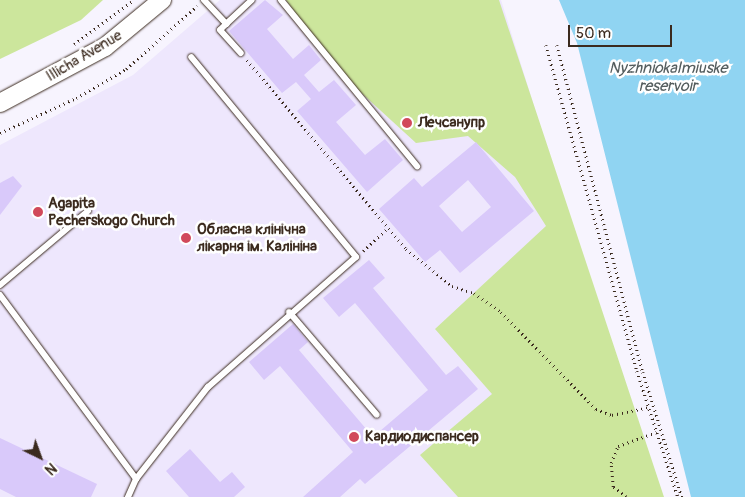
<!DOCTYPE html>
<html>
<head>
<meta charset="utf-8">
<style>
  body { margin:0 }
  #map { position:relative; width:745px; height:497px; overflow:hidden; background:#f7f4fe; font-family:Pangolin,sans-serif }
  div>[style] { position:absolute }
  .built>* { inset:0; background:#eee7fd }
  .green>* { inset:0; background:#cce69c }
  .water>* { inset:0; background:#90d4f2 }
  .building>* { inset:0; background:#d9c9fa }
  .path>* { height:2.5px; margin-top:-1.25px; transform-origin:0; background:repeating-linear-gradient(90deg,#3b2a1e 0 1px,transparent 0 5px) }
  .roads { filter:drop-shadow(0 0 1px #3b2a1e) drop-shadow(0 0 1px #3b2a1e) }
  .lane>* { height:6px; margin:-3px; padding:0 3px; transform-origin:3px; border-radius:3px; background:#fff }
  .secondary>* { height:18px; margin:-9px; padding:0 9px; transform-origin:9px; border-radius:9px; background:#fff }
  .dots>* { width:14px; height:14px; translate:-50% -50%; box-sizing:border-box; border:2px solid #fff; border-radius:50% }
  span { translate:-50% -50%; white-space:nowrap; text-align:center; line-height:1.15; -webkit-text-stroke:5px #fff; paint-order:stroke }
  .street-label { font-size:15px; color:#3b2a1e }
  .poi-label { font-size:15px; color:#3b2a1e; font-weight:700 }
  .left { translate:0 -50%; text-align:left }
  .water-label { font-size:16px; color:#545d5e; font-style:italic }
  .north { position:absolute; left:15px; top:432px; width:50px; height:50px; -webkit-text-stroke:4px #fff; paint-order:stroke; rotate:138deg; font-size:14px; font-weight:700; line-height:20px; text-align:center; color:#3b2a1e }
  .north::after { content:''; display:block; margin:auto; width:18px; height:22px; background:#3b2a1e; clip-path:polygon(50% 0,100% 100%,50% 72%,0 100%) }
  .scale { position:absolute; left:568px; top:25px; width:104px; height:22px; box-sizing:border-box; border:2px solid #3b2a1e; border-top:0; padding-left:6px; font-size:15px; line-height:18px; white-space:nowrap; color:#3b2a1e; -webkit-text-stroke:4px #fff; paint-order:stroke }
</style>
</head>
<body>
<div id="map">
  <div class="built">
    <div style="clip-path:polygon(220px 0,501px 0,570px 221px,591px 497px,0 497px,0 145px,133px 75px)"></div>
  </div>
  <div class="green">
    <div style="clip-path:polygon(0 0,103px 0,81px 20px,0 59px)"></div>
    <div style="clip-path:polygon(286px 0,499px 0,664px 497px,458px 497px,420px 455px,492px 394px,435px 329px,546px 226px,515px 177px,468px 136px,416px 143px,333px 67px)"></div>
  </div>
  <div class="water">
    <div style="clip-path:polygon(559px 0,745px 0,745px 497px,691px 497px,577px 43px)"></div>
  </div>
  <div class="building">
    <div style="clip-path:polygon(265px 0,283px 15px,267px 29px,293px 59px,309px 45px,321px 60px,304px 75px,319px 92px,334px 80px,356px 105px,336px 122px,365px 155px,385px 139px,403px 160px,367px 192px,297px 111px,311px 99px,296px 82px,282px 93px,229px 31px)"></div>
    <div style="clip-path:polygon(evenodd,476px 142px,534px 211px,460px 273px,440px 250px,425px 262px,379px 209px,414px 178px,422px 187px,476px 142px,468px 180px,491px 207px,462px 232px,439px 206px,468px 180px)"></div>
    <div style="clip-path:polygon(13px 176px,22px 186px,0 215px,0 183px)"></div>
    <div style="clip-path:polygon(369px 260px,385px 278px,373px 288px,446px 375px,458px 366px,478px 389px,365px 484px,360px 479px,340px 497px,303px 497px,353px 452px,280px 366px,264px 380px,249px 362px,293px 324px,308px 342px,299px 350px,373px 437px,428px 390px,355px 303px,339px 317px,323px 298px)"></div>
    <div style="clip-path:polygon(0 438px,97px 484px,91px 497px,16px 497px,0 489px)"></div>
    <div style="clip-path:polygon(190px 449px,220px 482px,232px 472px,245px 487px,234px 497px,189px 497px,166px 471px)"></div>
  </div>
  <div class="path">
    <div style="left:74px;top:44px;width:74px;rotate:-36.3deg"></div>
    <div style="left:546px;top:45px;width:338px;rotate:74.4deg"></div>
    <div style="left:637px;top:371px;width:133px;rotate:72deg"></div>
    <div style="left:557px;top:45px;width:338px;rotate:75.3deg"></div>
    <div style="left:643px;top:372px;width:131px;rotate:72.7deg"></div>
    <div style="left:247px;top:60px;width:247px;rotate:49.9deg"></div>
    <div style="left:406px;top:249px;width:59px;rotate:38.8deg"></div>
    <div style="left:452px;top:286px;width:23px;rotate:18deg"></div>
    <div style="left:474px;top:293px;width:33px;rotate:35deg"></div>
    <div style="left:501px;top:312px;width:136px;rotate:45.6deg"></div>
    <div style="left:596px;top:409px;width:17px;rotate:21deg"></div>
    <div style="left:612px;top:415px;width:38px;rotate:-12deg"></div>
    <div style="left:0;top:133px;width:84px;rotate:-24.7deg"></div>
    <div style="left:76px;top:98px;width:58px;rotate:-30.1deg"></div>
    <div style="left:126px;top:69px;width:95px;rotate:-41.6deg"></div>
    <div style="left:363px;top:251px;width:34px;rotate:-43deg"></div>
    <div style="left:626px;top:497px;width:16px;rotate:-142deg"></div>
    <div style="left:613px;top:487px;width:24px;rotate:-95deg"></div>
    <div style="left:611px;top:463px;width:18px;rotate:-68deg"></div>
    <div style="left:618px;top:446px;width:41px;rotate:-19.7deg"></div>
  </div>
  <div class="roads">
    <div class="lane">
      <div style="left:204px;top:0;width:33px;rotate:47deg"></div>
      <div style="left:226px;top:24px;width:35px;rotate:-43deg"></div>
      <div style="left:281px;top:0;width:215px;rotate:50.7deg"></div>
      <div style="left:226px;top:24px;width:8px;rotate:135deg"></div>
      <div style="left:220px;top:30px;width:31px;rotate:48deg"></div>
      <div style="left:0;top:285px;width:115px;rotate:-40.1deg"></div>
      <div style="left:0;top:295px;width:229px;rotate:53.5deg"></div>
      <div style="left:136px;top:479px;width:20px;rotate:114deg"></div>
      <div style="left:289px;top:312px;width:135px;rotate:49.5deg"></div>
      <div style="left:136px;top:479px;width:117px;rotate:-52deg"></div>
      <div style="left:208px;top:387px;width:197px;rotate:-41.3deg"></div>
      <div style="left:356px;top:257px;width:259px;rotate:-129.5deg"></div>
    </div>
    <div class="secondary">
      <div style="left:0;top:103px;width:119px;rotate:-28.1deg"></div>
      <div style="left:105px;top:47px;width:74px;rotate:-39.5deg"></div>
    </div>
  </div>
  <div class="dots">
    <div style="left:407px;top:123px;background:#d1495b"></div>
    <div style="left:38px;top:212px;background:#d1495b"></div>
    <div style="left:186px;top:238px;background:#d1495b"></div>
    <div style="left:354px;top:437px;background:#d1495b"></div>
  </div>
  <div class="street-label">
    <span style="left:84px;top:56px;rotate:-31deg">Illicha Avenue</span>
  </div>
  <div class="poi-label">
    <span class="left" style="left:418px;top:123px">Лечсанупр</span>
    <span class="left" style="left:48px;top:212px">Agapita<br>Pecherskogo Church</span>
    <span class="left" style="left:197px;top:238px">Обласна клінічна<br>лікарня ім. Калініна</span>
    <span class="left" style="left:365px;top:437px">Кардиодиспансер</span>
  </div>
  <div class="water-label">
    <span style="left:668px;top:77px">Nyzhniokalmiuske<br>reservoir</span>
  </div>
  <div class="north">N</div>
  <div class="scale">50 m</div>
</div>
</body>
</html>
